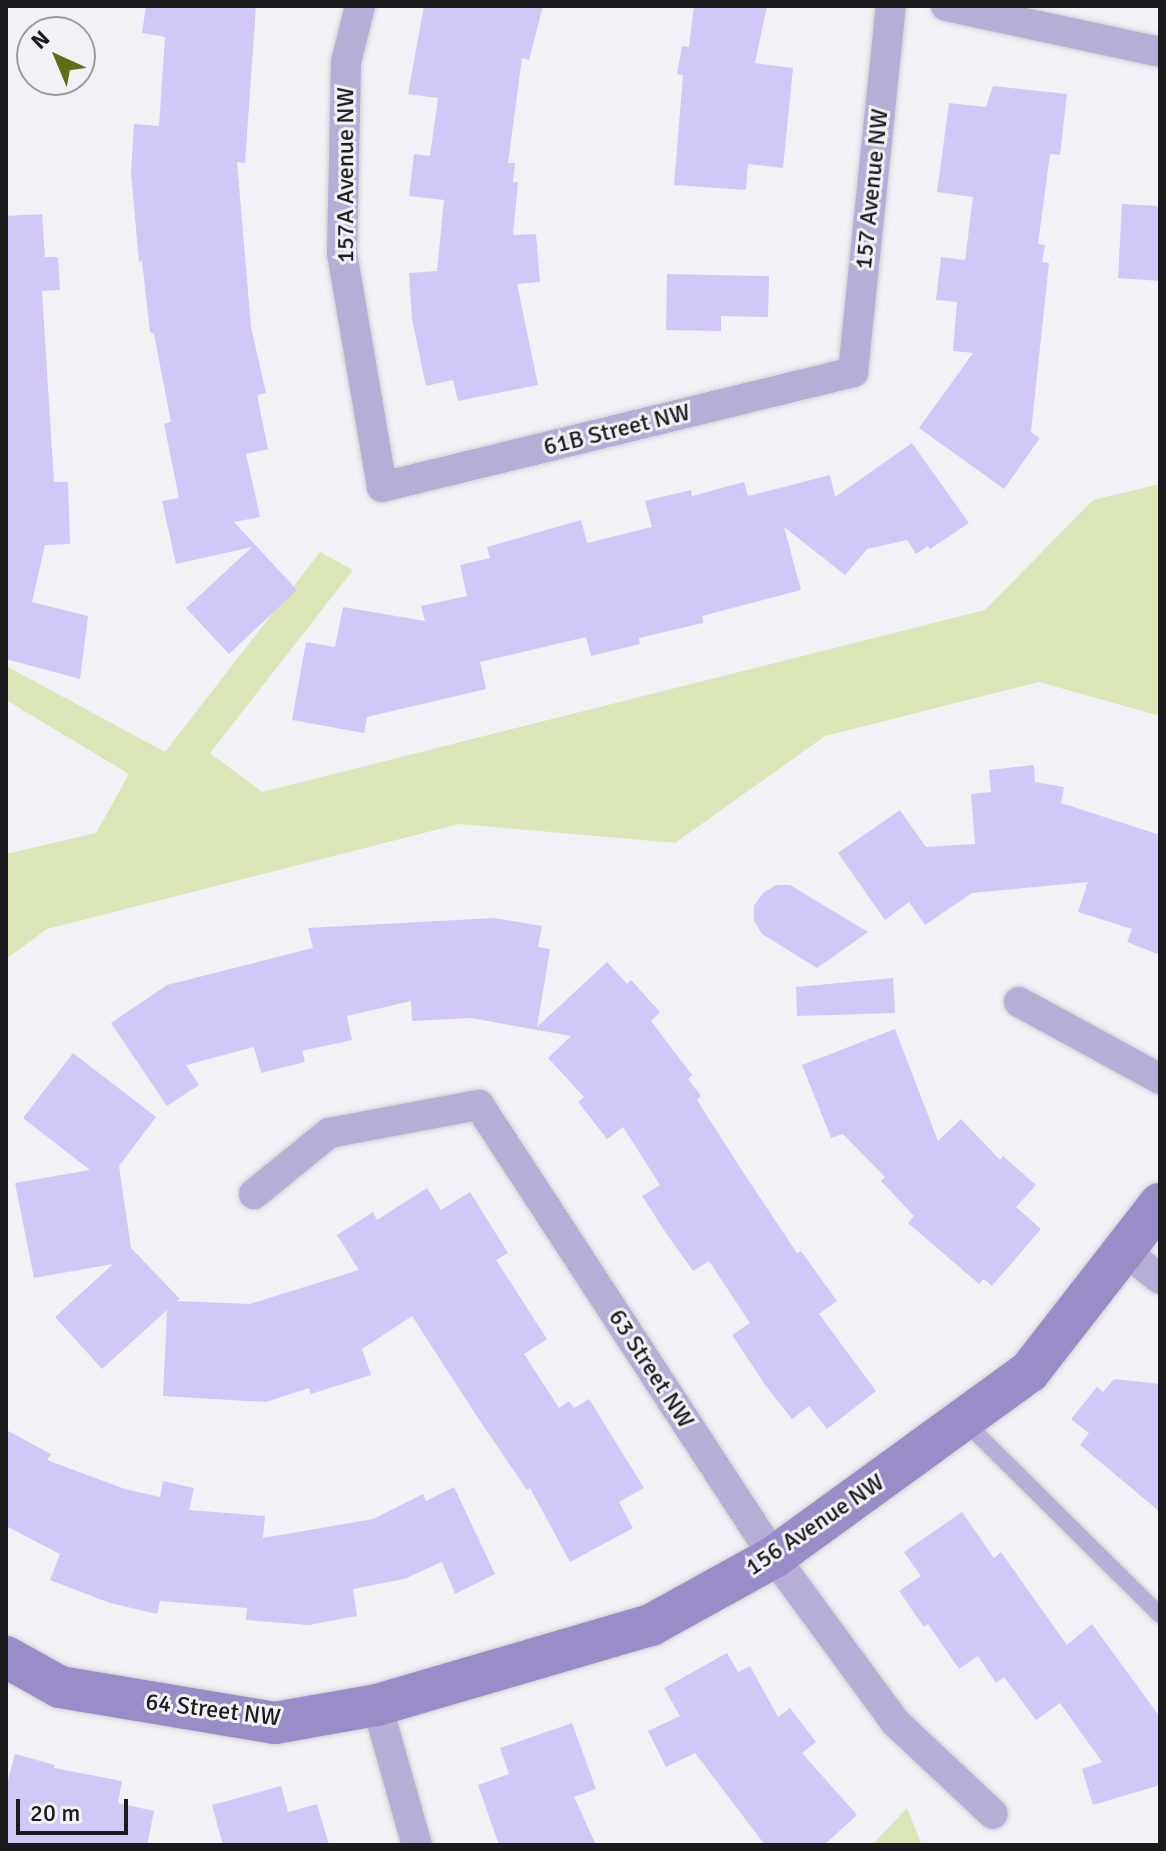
<!DOCTYPE html>
<html>
<head>
<meta charset="utf-8">
<style>
  body { margin:0 }
  #map { position:relative; width:1166px; height:1851px; overflow:hidden; background:#f2f1f6; font-family:Signika,sans-serif }
  div>[style] { position:absolute }
  .green>* { inset:0; background:#dae6b7 }
  .building>* { inset:0; background:#d2c8f8 }
  .roads { filter:drop-shadow(0 0 2px #d0cfd3) drop-shadow(0 0 2px #d0cfd3) }
  .lane>* { height:16px; margin:-8px; padding:0 8px; transform-origin:8px; border-radius:8px; background:#b6aed6 }
  .street>* { height:30px; margin:-15px; padding:0 15px; transform-origin:15px; border-radius:15px; background:#b6aed6 }
  .secondary>* { height:42px; margin:-21px; padding:0 21px; transform-origin:21px; border-radius:21px; background:#998cc7 }
  span { translate:-50% -50%; white-space:nowrap; text-align:center; line-height:1.15; -webkit-text-stroke:6px #f2f1f6; paint-order:stroke }
  .street-label { font-size:24px; color:#1b1a1c }
  .frame { position:absolute; inset:0; border:8px solid #1b1a1c; pointer-events:none }
  .north { position:absolute; left:16px; top:16px; width:80px; height:80px; box-sizing:border-box; background:#f2f1f6; border:2px solid #9c9b9f; border-radius:50%; rotate:316deg; font-size:22px; font-weight:700; line-height:32px; text-align:center; color:#1b1a1c }
  .north::after { content:''; display:block; margin:auto; width:28px; height:36px; background:#5f6e19; clip-path:polygon(50% 0,100% 100%,50% 72%,0 100%) }
  .scale { position:absolute; left:16px; top:1799px; width:112px; height:36px; box-sizing:border-box; border:4px solid #1b1a1c; border-top:0; padding-left:10px; font-size:24px; line-height:28px; white-space:nowrap; color:#1b1a1c; -webkit-text-stroke:6px #f2f1f6; paint-order:stroke }
</style>
</head>
<body>
<div id="map">
  <div class="green">
    <div style="clip-path:polygon(1160px 484px,1160px 716px,1039px 682px,825px 736px,675px 843px,459px 824px,47px 929px,6px 959px,6px 854px,96px 833px,129px 774px,6px 700px,6px 666px,165px 752px,320px 552px,353px 570px,210px 753px,262px 792px,985px 610px,1093px 500px)"></div>
    <div style="clip-path:polygon(907px 1808px,921px 1843px,872px 1845px)"></div>
  </div>
  <div class="building">
    <div style="clip-path:polygon(146px 6px,256px 6px,245px 163px,237px 162px,251px 327px,266px 393px,257px 395px,268px 449px,246px 454px,260px 517px,234px 522px,297px 590px,229px 654px,186px 608px,252px 547px,176px 564px,162px 501px,179px 498px,164px 424px,171px 422px,154px 334px,150px 332px,142px 261px,139px 262px,131px 173px,134px 124px,159px 126px,165px 37px,142px 33px)"></div>
    <div style="clip-path:polygon(424px 6px,543px 6px,529px 60px,522px 58px,508px 163px,515px 163px,513px 182px,518px 182px,513px 235px,536px 234px,540px 282px,517px 284px,538px 385px,458px 401px,453px 380px,426px 386px,412px 319px,409px 273px,437px 271px,444px 200px,409px 196px,414px 154px,430px 156px,438px 98px,408px 94px)"></div>
    <div style="clip-path:polygon(694px 6px,767px 6px,755px 63px,793px 68px,783px 168px,748px 164px,746px 190px,674px 185px,683px 75px,677px 74px,682px 46px,689px 47px)"></div>
    <div style="clip-path:polygon(993px 86px,1067px 94px,1060px 155px,1050px 154px,1038px 244px,1045px 245px,1042px 262px,1049px 263px,1031px 432px,1040px 438px,1004px 489px,919px 428px,973px 353px,953px 351px,957px 302px,936px 300px,941px 257px,965px 260px,973px 197px,937px 192px,949px 103px,986px 107px)"></div>
    <div style="clip-path:polygon(1122px 204px,1160px 206px,1160px 281px,1118px 278px)"></div>
    <div style="clip-path:polygon(42px 214px,45px 257px,58px 257px,60px 290px,42px 291px,54px 482px,68px 482px,70px 544px,45px 545px,32px 602px,88px 616px,80px 679px,6px 659px,6px 216px)"></div>
    <div style="clip-path:polygon(667px 274px,769px 276px,768px 317px,721px 316px,721px 331px,666px 330px)"></div>
    <div style="clip-path:polygon(912px 443px,969px 523px,930px 549px,928px 546px,916px 554px,907px 540px,867px 549px,845px 575px,784px 527px,801px 590px,702px 616px,703px 623px,639px 638px,640px 644px,591px 656px,586px 637px,480px 662px,486px 689px,367px 717px,364px 733px,292px 720px,306px 642px,335px 647px,343px 607px,425px 621px,421px 606px,467px 596px,460px 565px,490px 558px,487px 547px,581px 520px,587px 543px,652px 527px,645px 501px,691px 490px,692px 496px,744px 482px,748px 496px,830px 475px,835px 497px)"></div>
    <div style="clip-path:polygon(1034px 765px,1035px 782px,1064px 787px,1061px 803px,1160px 835px,1160px 955px,1127px 942px,1132px 929px,1078px 912px,1088px 882px,972px 893px,925px 925px,909px 902px,885px 920px,838px 853px,900px 810px,926px 847px,975px 844px,971px 794px,991px 792px,989px 770px)"></div>
    <div style="clip-path:polygon(776px 885px,790px 885px,868px 932px,817px 968px,762px 934px,754px 921px,754px 906px,763px 893px)"></div>
    <div style="clip-path:polygon(494px 918px,542px 926px,538px 947px,550px 949px,537px 1027px,607px 962px,627px 984px,631px 980px,660px 1012px,651px 1021px,692px 1075px,688px 1079px,701px 1096px,697px 1100px,743px 1172px,797px 1253px,801px 1251px,837px 1301px,819px 1314px,876px 1391px,827px 1429px,809px 1406px,792px 1419px,766px 1386px,732px 1335px,750px 1323px,709px 1261px,693px 1271px,666px 1233px,642px 1196px,660px 1185px,623px 1127px,607px 1139px,578px 1102px,584px 1097px,548px 1058px,571px 1036px,471px 1018px,412px 1021px,411px 1001px,347px 1016px,352px 1040px,302px 1051px,305px 1062px,261px 1073px,254px 1047px,186px 1065px,199px 1085px,167px 1106px,111px 1023px,167px 985px,313px 948px,308px 928px)"></div>
    <div style="clip-path:polygon(893px 978px,895px 1013px,797px 1016px,796px 987px)"></div>
    <div style="clip-path:polygon(895px 1029px,938px 1141px,961px 1119px,1000px 1160px,1003px 1156px,1036px 1185px,1016px 1207px,1041px 1229px,992px 1286px,984px 1279px,979px 1284px,908px 1223px,914px 1216px,881px 1181px,885px 1177px,843px 1134px,831px 1138px,802px 1065px)"></div>
    <div style="clip-path:polygon(73px 1053px,156px 1117px,119px 1166px,131px 1248px,180px 1299px,177px 1301px,250px 1304px,359px 1270px,337px 1235px,373px 1212px,377px 1220px,427px 1188px,441px 1210px,470px 1192px,508px 1253px,496px 1260px,547px 1339px,524px 1354px,559px 1408px,569px 1401px,574px 1408px,589px 1399px,644px 1488px,619px 1502px,633px 1528px,570px 1562px,530px 1488px,527px 1490px,480px 1421px,412px 1316px,362px 1349px,371px 1375px,311px 1394px,309px 1388px,266px 1402px,163px 1396px,167px 1310px,102px 1369px,55px 1317px,113px 1264px,34px 1278px,15px 1183px,90px 1170px,23px 1118px)"></div>
    <div style="clip-path:polygon(1114px 1379px,1160px 1384px,1160px 1512px,1080px 1445px,1089px 1433px,1071px 1419px,1097px 1387px,1103px 1392px)"></div>
    <div style="clip-path:polygon(6px 1430px,51px 1454px,47px 1460px,125px 1489px,160px 1497px,163px 1481px,194px 1488px,189px 1510px,265px 1516px,263px 1538px,373px 1519px,423px 1494px,426px 1501px,454px 1487px,495px 1574px,455px 1594px,442px 1562px,404px 1579px,353px 1589px,357px 1616px,309px 1625px,246px 1620px,247px 1608px,160px 1601px,157px 1614px,110px 1603px,50px 1580px,60px 1554px,6px 1526px)"></div>
    <div style="clip-path:polygon(962px 1512px,994px 1558px,1001px 1552px,1067px 1645px,1092px 1624px,1160px 1717px,1160px 1785px,1093px 1805px,1082px 1769px,1102px 1762px,1060px 1703px,1036px 1720px,1004px 1677px,996px 1683px,978px 1656px,959px 1669px,928px 1624px,924px 1627px,899px 1591px,921px 1576px,904px 1552px)"></div>
    <div style="clip-path:polygon(727px 1653px,738px 1672px,750px 1666px,778px 1717px,790px 1708px,816px 1742px,802px 1753px,857px 1815px,824px 1845px,765px 1845px,695px 1753px,666px 1767px,648px 1731px,680px 1716px,664px 1688px)"></div>
    <div style="clip-path:polygon(572px 1723px,596px 1789px,574px 1797px,596px 1845px,499px 1845px,478px 1785px,509px 1774px,500px 1748px)"></div>
    <div style="clip-path:polygon(15px 1754px,55px 1765px,54px 1768px,122px 1781px,118px 1803px,154px 1811px,147px 1845px,6px 1845px,6px 1788px)"></div>
    <div style="clip-path:polygon(281px 1786px,288px 1812px,317px 1804px,329px 1845px,223px 1845px,212px 1805px)"></div>
  </div>
  <div class="roads">
    <div class="lane">
      <div style="left:965px;top:1422px;width:274px;rotate:44.7deg"></div>
    </div>
    <div class="street">
      <div style="left:360px;top:6px;width:58px;rotate:104deg"></div>
      <div style="left:346px;top:62px;width:191px;rotate:91.2deg"></div>
      <div style="left:342px;top:253px;width:237px;rotate:80.3deg"></div>
      <div style="left:382px;top:487px;width:485px;rotate:-13.7deg"></div>
      <div style="left:853px;top:372px;width:368px;rotate:-84.1deg"></div>
      <div style="left:946px;top:6px;width:219px;rotate:12.1deg"></div>
      <div style="left:1019px;top:1002px;width:161px;rotate:28.6deg"></div>
      <div style="left:254px;top:1194px;width:97px;rotate:-39.1deg"></div>
      <div style="left:329px;top:1133px;width:153px;rotate:-10.6deg"></div>
      <div style="left:479px;top:1105px;width:540px;rotate:56.87deg"></div>
      <div style="left:774px;top:1557px;width:205px;rotate:53.7deg"></div>
      <div style="left:895px;top:1722px;width:134px;rotate:43.2deg"></div>
      <div style="left:1126px;top:1252px;width:43px;rotate:38.5deg"></div>
      <div style="left:377px;top:1705px;width:146px;rotate:74.1deg"></div>
    </div>
    <div class="secondary">
      <div style="left:6px;top:1657px;width:62px;rotate:29.1deg"></div>
      <div style="left:60px;top:1687px;width:218px;rotate:9.5deg"></div>
      <div style="left:275px;top:1723px;width:104px;rotate:-10deg"></div>
      <div style="left:377px;top:1705px;width:285px;rotate:-16.3deg"></div>
      <div style="left:651px;top:1625px;width:141px;rotate:-28.9deg"></div>
      <div style="left:774px;top:1557px;width:315px;rotate:-36deg"></div>
      <div style="left:1029px;top:1372px;width:213px;rotate:-52.1deg"></div>
    </div>
  </div>
  <div class="street-label">
    <span style="left:346px;top:175px;rotate:-90deg">157A Avenue NW</span>
    <span style="left:872px;top:189px;rotate:-84deg">157 Avenue NW</span>
    <span style="left:617px;top:430px;rotate:-14deg">61B Street NW</span>
    <span style="left:651px;top:1369px;rotate:57deg">63 Street NW</span>
    <span style="left:815px;top:1525px;rotate:-34deg">156 Avenue NW</span>
    <span style="left:213px;top:1710px;rotate:7deg">64 Street NW</span>
  </div>
  <div class="frame"></div>
  <div class="north">N</div>
  <div class="scale">20 m</div>
</div>
</body>
</html>
